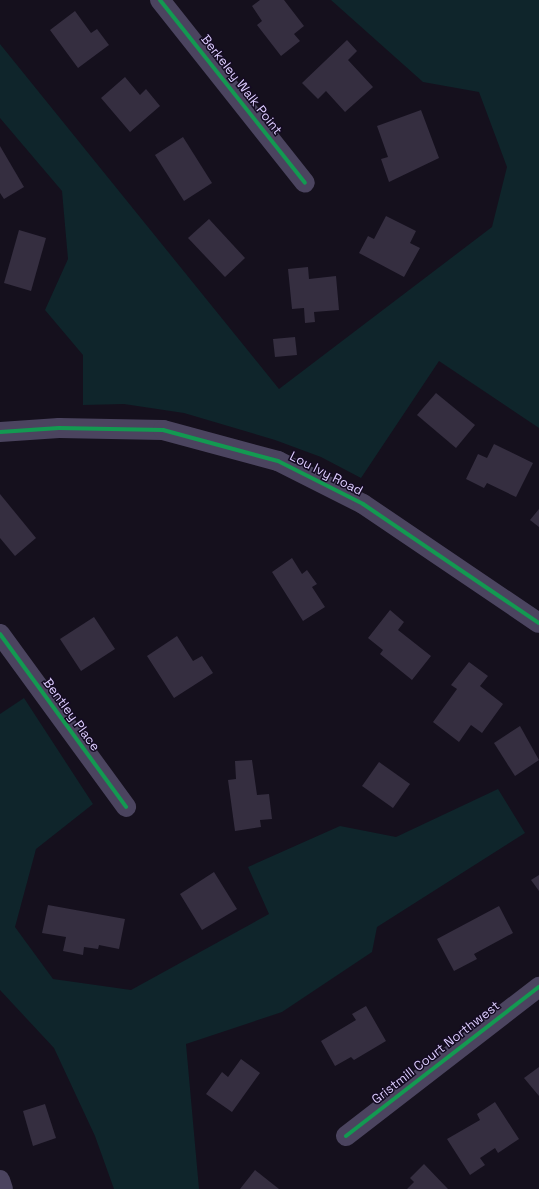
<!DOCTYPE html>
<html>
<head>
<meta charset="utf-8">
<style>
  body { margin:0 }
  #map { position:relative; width:539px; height:1189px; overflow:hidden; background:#15101d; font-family:"Space Grotesk",sans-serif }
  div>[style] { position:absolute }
  .green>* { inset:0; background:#0f252b }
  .building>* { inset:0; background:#352e40 }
  .minor>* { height:20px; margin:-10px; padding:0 10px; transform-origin:10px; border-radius:10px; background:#4b445f }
  .cycleway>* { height:4px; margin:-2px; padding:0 2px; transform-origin:2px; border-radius:2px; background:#139951 }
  span { translate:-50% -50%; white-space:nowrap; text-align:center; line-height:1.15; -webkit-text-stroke:3px #140b22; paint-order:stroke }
  .street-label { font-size:13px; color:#ddcdff }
</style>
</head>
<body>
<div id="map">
  <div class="green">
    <div style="clip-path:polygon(331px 0,539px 0,539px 428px,439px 361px,361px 478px,321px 457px,275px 440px,184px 413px,124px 404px,83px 405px,83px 355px,45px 310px,68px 259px,62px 191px,0 118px,0 44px,279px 389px,492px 227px,507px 167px,479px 92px,423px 82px)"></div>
    <div style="clip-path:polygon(24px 698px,93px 804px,36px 849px,15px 927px,53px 979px,131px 990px,269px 914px,248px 867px,340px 826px,396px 837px,498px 789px,525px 833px,377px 927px,372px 952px,282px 1012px,186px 1044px,199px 1189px,114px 1189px,95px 1136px,54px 1048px,0 990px,0 714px)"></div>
  </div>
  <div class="building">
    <div style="clip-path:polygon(260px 0,284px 0,304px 26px,294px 34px,300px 41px,281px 56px,257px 25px,262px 21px,252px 6px)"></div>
    <div style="clip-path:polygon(75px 11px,91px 33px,97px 29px,109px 45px,78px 68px,50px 30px)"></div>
    <div style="clip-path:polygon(347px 40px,357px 51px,348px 60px,373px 87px,345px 112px,326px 91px,318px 99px,302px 83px)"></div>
    <div style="clip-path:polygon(125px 77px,140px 95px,146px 89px,160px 106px,130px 132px,101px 98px)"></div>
    <div style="clip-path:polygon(421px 110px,439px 158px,389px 182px,381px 159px,388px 157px,377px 126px)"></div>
    <div style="clip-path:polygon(183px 137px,212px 183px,184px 201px,155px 155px)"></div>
    <div style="clip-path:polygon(0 146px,24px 187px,4px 199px,0 193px)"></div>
    <div style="clip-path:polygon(386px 216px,416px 231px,410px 243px,420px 248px,404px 277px,359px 253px,368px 236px,374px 239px)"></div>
    <div style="clip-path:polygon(209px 219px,245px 258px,225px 277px,188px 238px)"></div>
    <div style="clip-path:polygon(19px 230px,46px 238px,31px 291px,4px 283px)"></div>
    <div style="clip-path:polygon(308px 267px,309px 279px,336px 276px,339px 310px,314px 312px,315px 322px,305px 323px,304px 308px,292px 309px,288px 269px)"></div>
    <div style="clip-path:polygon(295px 337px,297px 355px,275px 357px,273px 339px)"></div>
    <div style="clip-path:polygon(436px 393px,475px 425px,456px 448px,417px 415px)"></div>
    <div style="clip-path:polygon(494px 444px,533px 463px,516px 497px,487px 483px,484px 488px,466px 479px,478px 454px,487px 458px)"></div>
    <div style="clip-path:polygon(0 494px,36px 538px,15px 556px,0 538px)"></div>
    <div style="clip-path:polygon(539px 509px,539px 527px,530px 520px)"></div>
    <div style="clip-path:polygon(292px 558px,302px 574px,307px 570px,317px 584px,312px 587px,325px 607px,303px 621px,272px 572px)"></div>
    <div style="clip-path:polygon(390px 610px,404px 622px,398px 630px,431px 656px,412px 680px,380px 654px,383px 650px,368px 638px)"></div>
    <div style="clip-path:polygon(94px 617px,115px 649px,81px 671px,60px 639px)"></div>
    <div style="clip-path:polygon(177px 636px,193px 661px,202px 656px,213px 673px,174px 698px,147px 656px)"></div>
    <div style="clip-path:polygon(469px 662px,488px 676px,480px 686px,503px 704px,482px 733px,471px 725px,459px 742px,433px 722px,457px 689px,451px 685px)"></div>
    <div style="clip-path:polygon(520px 726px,539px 760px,515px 776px,494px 743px)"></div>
    <div style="clip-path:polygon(252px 760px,257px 795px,269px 794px,272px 819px,260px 820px,261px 827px,235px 831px,228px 780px,236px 779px,235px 761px)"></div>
    <div style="clip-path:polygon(379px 762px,410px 784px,393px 808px,362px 786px)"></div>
    <div style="clip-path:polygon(214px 872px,237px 909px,202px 930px,180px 894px)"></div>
    <div style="clip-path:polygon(539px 875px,539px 891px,531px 880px)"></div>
    <div style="clip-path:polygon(48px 905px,125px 919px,119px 949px,99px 945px,98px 949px,84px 947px,83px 955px,63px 951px,66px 937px,42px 933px)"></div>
    <div style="clip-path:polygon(499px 906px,513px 933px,474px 954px,477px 959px,454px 971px,437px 939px)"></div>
    <div style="clip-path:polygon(366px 1006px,386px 1041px,354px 1060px,351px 1057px,335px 1066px,321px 1041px,356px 1020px,352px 1014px)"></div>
    <div style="clip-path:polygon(241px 1059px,260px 1073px,232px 1112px,206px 1094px,222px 1072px,228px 1077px)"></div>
    <div style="clip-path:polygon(539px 1067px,539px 1096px,524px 1078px)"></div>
    <div style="clip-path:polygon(495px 1102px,519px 1139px,498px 1153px,495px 1148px,480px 1158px,485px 1165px,470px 1175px,447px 1139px,480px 1120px,477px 1114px)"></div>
    <div style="clip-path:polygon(45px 1104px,56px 1138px,33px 1146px,23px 1111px)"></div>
    <div style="clip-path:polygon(424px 1164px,448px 1189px,407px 1189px,414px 1182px,410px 1178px)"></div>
    <div style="clip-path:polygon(255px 1170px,279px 1189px,240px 1189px)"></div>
  </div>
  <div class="minor">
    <div style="left:160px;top:0;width:233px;rotate:51.6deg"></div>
    <div style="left:0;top:432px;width:59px;rotate:-3.9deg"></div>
    <div style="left:59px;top:428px;width:104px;rotate:1.1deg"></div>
    <div style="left:163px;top:430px;width:119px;rotate:15.1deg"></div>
    <div style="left:278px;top:461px;width:95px;rotate:26.8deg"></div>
    <div style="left:363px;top:504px;width:212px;rotate:34.1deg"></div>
    <div style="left:0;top:634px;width:214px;rotate:53.9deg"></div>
    <div style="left:346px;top:1136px;width:244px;rotate:-37.7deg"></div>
    <div style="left:0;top:1180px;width:9px;rotate:72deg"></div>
  </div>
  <div class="cycleway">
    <div style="left:160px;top:0;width:233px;rotate:51.6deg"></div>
    <div style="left:0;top:432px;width:59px;rotate:-3.9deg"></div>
    <div style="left:59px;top:428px;width:104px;rotate:1.1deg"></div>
    <div style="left:163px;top:430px;width:119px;rotate:15.1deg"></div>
    <div style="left:278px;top:461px;width:95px;rotate:26.8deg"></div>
    <div style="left:363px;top:504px;width:212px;rotate:34.1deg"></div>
    <div style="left:0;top:634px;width:214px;rotate:53.9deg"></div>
    <div style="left:346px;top:1136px;width:244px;rotate:-37.7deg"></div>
  </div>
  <div class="street-label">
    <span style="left:241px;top:85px;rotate:52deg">Berkeley Walk Point</span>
    <span style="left:326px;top:474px;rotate:27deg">Lou Ivy Road</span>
    <span style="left:71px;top:715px;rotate:54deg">Bentley Place</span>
    <span style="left:436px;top:1053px;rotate:-38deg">Gristmill Court Northwest</span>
  </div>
</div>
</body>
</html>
